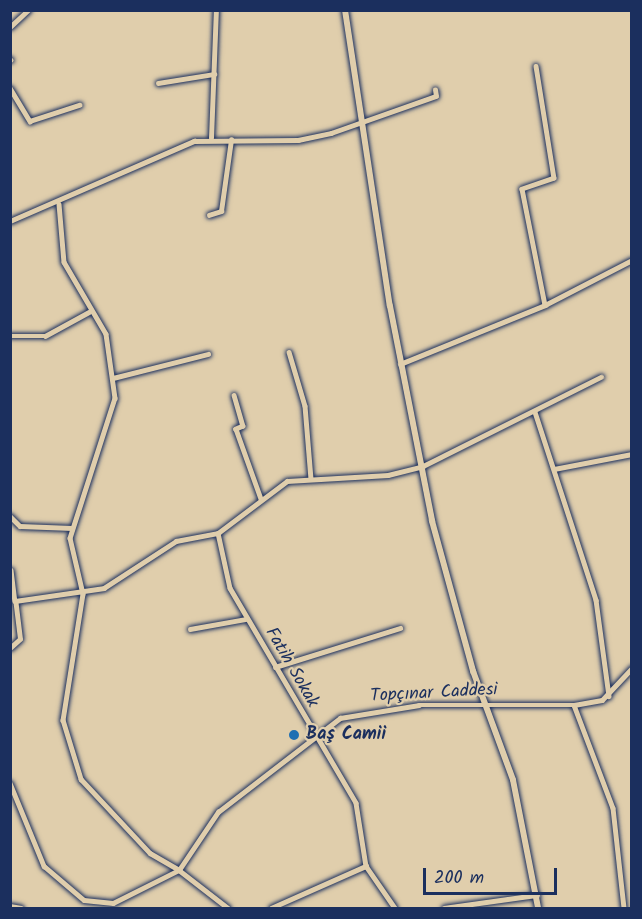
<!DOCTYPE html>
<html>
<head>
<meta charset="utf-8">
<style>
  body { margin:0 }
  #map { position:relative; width:642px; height:919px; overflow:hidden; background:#e0ceac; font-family:Kalam,sans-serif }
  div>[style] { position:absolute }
  .roads { filter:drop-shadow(0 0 2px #1b2f5e) drop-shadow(0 0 2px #1b2f5e) }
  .street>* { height:4.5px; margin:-2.25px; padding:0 2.25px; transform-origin:2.25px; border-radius:2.25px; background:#e0ceac }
  .secondary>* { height:6px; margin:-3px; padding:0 3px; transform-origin:3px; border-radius:3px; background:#e0ceac }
  .dots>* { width:16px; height:16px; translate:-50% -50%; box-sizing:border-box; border:3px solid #e0ceac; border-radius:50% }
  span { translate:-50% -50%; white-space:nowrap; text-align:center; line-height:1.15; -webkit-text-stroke:4.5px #e0ceac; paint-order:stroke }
  .street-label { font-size:18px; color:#1b2f5e }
  .poi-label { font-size:18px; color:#1b2f5e; font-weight:700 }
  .left { translate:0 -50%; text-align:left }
  .frame { position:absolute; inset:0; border:12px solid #1b2f5e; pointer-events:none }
  .scale { position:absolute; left:423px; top:868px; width:134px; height:27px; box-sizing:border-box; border:3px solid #1b2f5e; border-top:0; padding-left:8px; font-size:18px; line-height:21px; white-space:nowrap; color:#1b2f5e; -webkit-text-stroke:4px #e0ceac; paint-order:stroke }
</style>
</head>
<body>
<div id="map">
  <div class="roads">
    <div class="street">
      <div style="left:10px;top:27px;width:25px;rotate:-43deg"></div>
      <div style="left:10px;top:59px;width:1px;rotate:45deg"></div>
      <div style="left:536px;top:66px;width:113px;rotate:80.9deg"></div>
      <div style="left:554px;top:178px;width:34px;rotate:161deg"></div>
      <div style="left:522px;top:189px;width:118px;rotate:78.8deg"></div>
      <div style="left:158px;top:83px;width:57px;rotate:-9.1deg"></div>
      <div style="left:10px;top:88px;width:39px;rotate:59deg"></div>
      <div style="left:30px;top:121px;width:52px;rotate:-18.1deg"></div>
      <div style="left:211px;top:138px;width:128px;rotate:-87.8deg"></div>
      <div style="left:59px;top:204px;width:58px;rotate:85.1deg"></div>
      <div style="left:64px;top:262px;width:83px;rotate:59.7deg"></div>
      <div style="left:106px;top:334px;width:65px;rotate:82deg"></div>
      <div style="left:115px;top:398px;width:147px;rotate:107.8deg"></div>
      <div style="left:70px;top:538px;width:57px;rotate:76.9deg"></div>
      <div style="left:83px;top:594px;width:128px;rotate:99deg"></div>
      <div style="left:63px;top:720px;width:62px;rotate:73deg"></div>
      <div style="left:81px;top:779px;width:101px;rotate:47deg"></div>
      <div style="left:150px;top:853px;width:34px;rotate:30deg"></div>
      <div style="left:179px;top:870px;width:70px;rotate:-56.1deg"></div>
      <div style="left:218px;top:812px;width:154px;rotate:-37.6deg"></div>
      <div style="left:340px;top:718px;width:80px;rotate:-9.3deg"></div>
      <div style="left:419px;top:705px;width:155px"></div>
      <div style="left:574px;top:705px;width:28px;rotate:-10deg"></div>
      <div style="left:602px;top:700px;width:44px;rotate:-46.8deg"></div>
      <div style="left:209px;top:215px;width:13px;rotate:-18deg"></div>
      <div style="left:221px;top:211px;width:72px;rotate:-82deg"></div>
      <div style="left:10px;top:221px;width:201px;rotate:-23.5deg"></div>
      <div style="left:194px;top:141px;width:104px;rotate:-0.6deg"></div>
      <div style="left:298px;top:140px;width:34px;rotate:-12deg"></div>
      <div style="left:331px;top:133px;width:111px;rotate:-19.4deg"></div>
      <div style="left:436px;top:96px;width:6px;rotate:-99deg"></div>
      <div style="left:10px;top:336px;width:35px"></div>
      <div style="left:45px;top:336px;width:50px;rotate:-28.6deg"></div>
      <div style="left:289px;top:352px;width:56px;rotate:73.5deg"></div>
      <div style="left:305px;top:406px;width:73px;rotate:85.3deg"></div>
      <div style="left:400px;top:364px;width:157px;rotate:-22.1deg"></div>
      <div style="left:545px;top:305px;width:98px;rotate:-27.3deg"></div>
      <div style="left:113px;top:378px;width:98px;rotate:-14.2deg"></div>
      <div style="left:234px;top:395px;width:32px;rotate:74deg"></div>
      <div style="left:243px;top:426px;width:8px;rotate:157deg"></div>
      <div style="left:236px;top:429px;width:74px;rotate:70.3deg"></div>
      <div style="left:535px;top:412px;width:198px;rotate:72deg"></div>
      <div style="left:596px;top:600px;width:97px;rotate:82.3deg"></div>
      <div style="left:554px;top:469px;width:79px;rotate:-10.9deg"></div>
      <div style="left:10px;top:516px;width:14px;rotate:45deg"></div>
      <div style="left:20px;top:526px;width:52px;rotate:2.2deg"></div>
      <div style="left:218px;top:533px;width:56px;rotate:77.7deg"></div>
      <div style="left:230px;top:588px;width:249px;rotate:59.6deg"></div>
      <div style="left:356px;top:803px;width:64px;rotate:81deg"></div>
      <div style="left:366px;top:866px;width:51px;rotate:55.4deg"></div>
      <div style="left:11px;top:570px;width:31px;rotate:83deg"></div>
      <div style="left:190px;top:629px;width:57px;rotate:-10.1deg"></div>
      <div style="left:10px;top:648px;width:13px;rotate:-42deg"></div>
      <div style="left:20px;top:639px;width:38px;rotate:-97deg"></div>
      <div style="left:15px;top:601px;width:90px;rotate:-8.3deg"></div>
      <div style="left:104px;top:588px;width:86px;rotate:-33.1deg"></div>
      <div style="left:176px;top:541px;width:43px;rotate:-10.8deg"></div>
      <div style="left:218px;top:533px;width:86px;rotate:-37deg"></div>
      <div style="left:287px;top:481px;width:101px;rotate:-3.4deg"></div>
      <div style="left:388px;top:475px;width:36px;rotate:-14deg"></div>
      <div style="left:423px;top:466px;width:199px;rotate:-26.6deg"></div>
      <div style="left:275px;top:667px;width:131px;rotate:-17.3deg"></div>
      <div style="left:574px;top:705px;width:110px;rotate:69.3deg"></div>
      <div style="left:613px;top:808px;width:101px;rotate:83.7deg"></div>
      <div style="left:10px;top:783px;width:90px;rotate:67.7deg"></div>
      <div style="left:44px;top:866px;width:52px;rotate:40.4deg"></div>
      <div style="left:84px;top:900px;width:29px;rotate:6deg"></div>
      <div style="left:113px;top:903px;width:74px;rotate:-26.6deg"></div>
      <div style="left:179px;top:870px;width:62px;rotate:37.8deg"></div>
      <div style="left:10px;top:906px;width:11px;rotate:10deg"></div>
      <div style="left:271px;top:908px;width:104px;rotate:-23.9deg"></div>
      <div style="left:444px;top:908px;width:94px;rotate:-8deg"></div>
    </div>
    <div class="secondary">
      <div style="left:345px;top:10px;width:299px;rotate:81.4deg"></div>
      <div style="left:390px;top:306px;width:219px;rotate:78.9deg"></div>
      <div style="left:432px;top:521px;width:156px;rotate:74.7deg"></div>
      <div style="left:473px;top:671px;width:116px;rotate:69.8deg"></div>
      <div style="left:513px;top:780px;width:130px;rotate:78.9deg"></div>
    </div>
  </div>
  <div class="dots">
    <div style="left:294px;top:735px;background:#1f6fb2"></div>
  </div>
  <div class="street-label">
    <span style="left:291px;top:668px;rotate:60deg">Fatih Sokak</span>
    <span style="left:434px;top:694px;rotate:-3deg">Topçınar Caddesi</span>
  </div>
  <div class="poi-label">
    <span class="left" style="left:306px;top:735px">Baş Camii</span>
  </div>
  <div class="frame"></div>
  <div class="scale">200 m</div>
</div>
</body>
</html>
